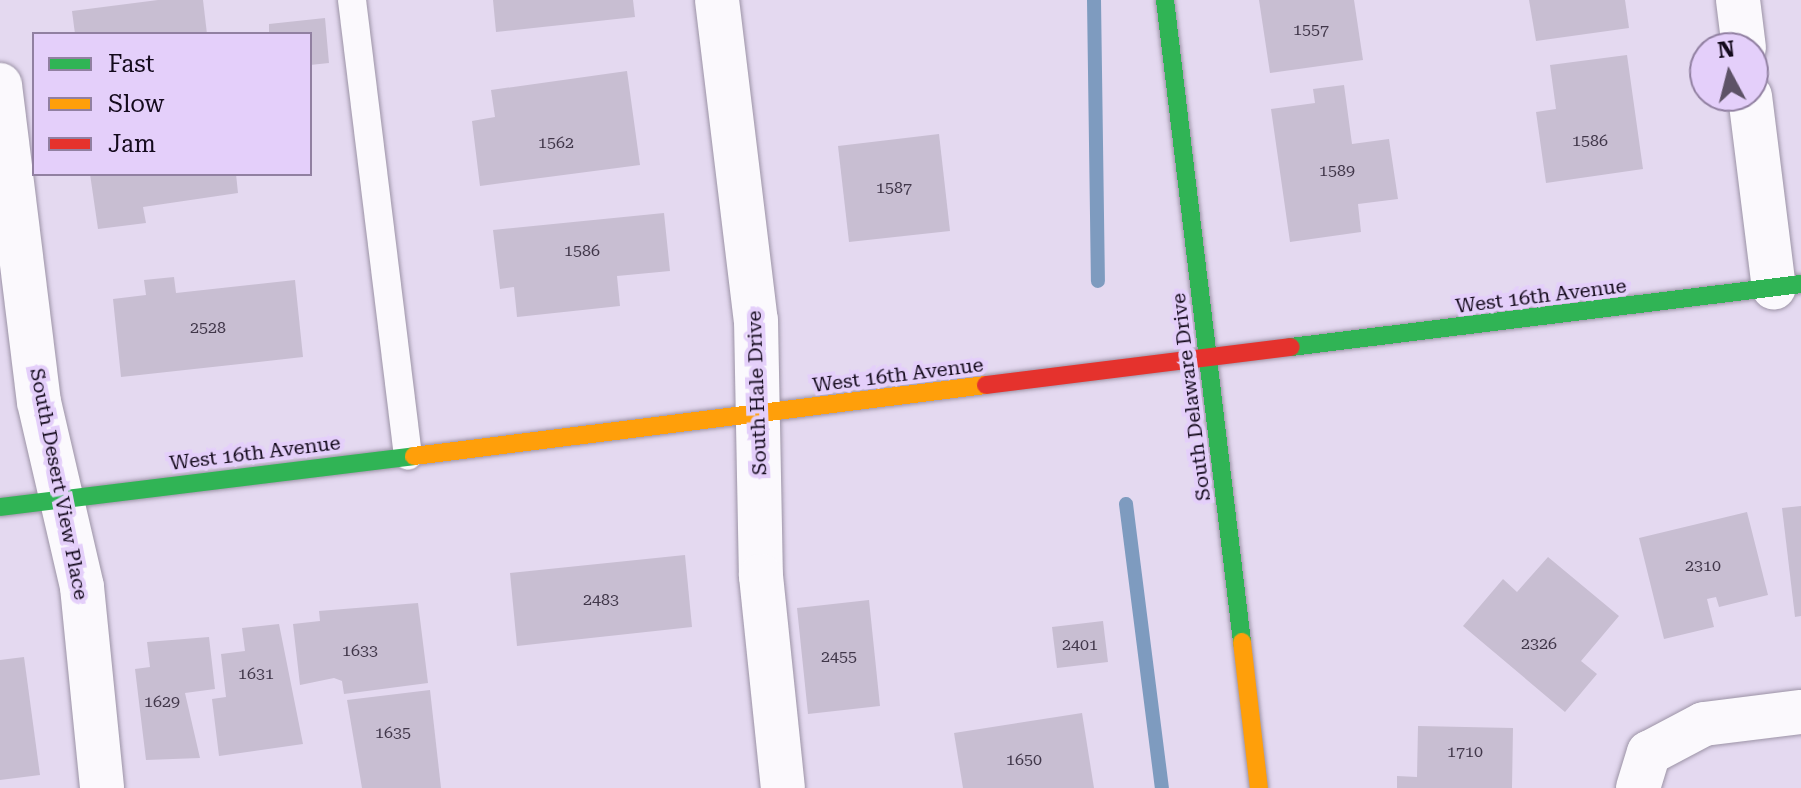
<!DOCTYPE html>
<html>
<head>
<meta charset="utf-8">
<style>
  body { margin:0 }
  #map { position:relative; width:1801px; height:788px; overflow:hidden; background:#e4d9f0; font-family:"Roboto Serif",serif }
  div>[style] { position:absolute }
  .stream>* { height:14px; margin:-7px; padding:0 7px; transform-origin:7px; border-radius:7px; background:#7e9bbf }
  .building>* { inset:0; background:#c8bed2 }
  .roads { filter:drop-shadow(0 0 2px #9c93a6) drop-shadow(0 0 2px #9c93a6) }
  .lane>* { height:28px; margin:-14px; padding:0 14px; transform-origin:14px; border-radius:14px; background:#fbf9fd }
  .street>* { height:44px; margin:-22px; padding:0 22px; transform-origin:22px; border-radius:22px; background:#fbf9fd }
  .fast>* { height:18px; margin:-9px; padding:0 9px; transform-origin:9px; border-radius:9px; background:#30b455 }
  .slow>* { height:18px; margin:-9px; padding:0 9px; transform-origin:9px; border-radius:9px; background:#ff9f0a }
  .jam>* { height:18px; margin:-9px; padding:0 9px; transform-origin:9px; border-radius:9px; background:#e5322d }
  span { translate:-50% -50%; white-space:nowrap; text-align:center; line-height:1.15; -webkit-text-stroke:8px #e4cffa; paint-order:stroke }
  .number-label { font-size:16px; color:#41374a }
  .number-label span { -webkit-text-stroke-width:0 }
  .street-label { font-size:20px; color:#140a1c }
  .legend { position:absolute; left:32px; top:32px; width:280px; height:144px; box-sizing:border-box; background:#e4cffa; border:2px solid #9180a1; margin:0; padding:10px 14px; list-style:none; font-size:24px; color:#140a1c }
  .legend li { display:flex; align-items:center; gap:16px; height:40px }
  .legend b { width:40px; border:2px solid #9180a1 }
  .north { position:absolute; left:1689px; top:32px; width:80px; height:80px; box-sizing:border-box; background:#e4cffa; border:2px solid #9180a1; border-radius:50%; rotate:353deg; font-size:22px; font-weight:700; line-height:32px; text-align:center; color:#140a1c }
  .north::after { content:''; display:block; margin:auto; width:28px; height:36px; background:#5d5266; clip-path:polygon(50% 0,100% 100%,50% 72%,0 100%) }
</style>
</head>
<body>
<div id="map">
  <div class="stream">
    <div style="left:1094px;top:0;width:281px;rotate:89.2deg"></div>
    <div style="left:1126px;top:504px;width:286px;rotate:82.8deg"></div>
  </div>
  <div class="building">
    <div style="clip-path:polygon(158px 0,203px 0,207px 34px,75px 34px,72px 11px)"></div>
    <div style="clip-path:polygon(493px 0,633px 0,635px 17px,496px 32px)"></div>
    <div style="clip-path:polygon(1259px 0,1354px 0,1363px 60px,1270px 73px)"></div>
    <div style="clip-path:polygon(1529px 0,1625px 0,1629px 28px,1536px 41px)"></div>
    <div style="clip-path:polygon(325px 18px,329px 63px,310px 65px,310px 34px,269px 34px,269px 24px)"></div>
    <div style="clip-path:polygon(1627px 55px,1643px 169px,1546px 183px,1536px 112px,1556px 109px,1550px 65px)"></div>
    <div style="clip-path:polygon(627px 71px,640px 165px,480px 186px,472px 121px,495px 117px,491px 90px)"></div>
    <div style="clip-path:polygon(1344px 85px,1352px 144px,1389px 139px,1398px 199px,1358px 204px,1361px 232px,1290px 242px,1271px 109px,1315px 103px,1313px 89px)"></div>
    <div style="clip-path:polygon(939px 134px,950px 231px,849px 242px,838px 146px)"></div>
    <div style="clip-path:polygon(90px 174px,236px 174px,238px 193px,143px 207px,146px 223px,98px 229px)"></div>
    <div style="clip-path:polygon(664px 213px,670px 271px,617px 276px,620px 306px,517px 317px,514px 287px,500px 289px,493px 230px)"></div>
    <div style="clip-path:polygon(174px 277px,176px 293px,295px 280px,303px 357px,121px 377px,113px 299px,146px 295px,144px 280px)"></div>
    <div style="clip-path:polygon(1801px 506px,1801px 616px,1795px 617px,1782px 508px)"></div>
    <div style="clip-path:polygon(1747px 512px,1768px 595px,1719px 607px,1716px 597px,1707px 599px,1714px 627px,1664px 639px,1639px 538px)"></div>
    <div style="clip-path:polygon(685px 555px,692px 627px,517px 646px,510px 573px)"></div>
    <div style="clip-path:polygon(1548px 557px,1619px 616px,1581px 661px,1597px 674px,1565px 712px,1463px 626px,1503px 579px,1517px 592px)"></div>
    <div style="clip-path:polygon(869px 600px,880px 706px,808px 714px,797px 608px)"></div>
    <div style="clip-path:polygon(418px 603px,428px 683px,344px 694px,342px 681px,334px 678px,300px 685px,293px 624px,320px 621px,319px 611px)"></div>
    <div style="clip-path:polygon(1103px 621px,1108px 662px,1057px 668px,1052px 627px)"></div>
    <div style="clip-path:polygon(279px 624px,303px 744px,219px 756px,212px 699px,226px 697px,221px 654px,245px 651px,242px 628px)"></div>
    <div style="clip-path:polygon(209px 637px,215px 689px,185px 693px,200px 758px,146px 760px,135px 669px,150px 667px,147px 642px)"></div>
    <div style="clip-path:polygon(24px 657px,40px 775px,0 780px,0 660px)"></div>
    <div style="clip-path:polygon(430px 690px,441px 788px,362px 788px,347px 700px)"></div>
    <div style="clip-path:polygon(1082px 713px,1094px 788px,963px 788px,954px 733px)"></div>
    <div style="clip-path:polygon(1418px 726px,1513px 728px,1512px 788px,1397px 788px,1397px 776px,1417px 777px)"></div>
  </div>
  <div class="roads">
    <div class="lane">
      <div style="left:352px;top:0;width:459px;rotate:83deg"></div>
    </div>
    <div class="street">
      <div style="left:717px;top:0;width:322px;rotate:83.1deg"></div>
      <div style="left:756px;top:320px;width:256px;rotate:88.9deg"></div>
      <div style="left:761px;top:576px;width:213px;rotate:84.1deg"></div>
      <div style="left:1738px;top:0;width:48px;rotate:82.9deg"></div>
      <div style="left:0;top:85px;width:319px;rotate:83deg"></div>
      <div style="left:39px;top:402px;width:190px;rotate:76.9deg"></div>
      <div style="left:82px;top:587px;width:202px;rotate:84.3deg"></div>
      <div style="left:1750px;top:96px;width:193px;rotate:82.9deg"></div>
      <div style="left:1638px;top:788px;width:37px;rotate:-73deg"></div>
      <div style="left:1649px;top:753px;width:62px;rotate:-27.8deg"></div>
      <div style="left:1704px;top:724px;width:98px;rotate:-7.1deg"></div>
    </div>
    <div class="fast">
      <div style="left:1165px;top:0;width:647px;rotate:83.16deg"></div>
      <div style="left:1291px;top:347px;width:514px;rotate:-7.04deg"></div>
      <div style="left:0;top:507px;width:417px;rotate:-7deg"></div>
    </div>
    <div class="slow">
      <div style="left:414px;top:456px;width:576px;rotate:-7.08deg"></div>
      <div style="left:1242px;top:642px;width:147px;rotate:83.4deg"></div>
    </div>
    <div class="jam">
      <div style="left:986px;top:385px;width:307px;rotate:-7.1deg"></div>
    </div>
  </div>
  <div class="number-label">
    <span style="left:1311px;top:30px">1557</span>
    <span style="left:1590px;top:141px">1586</span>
    <span style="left:556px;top:143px">1562</span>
    <span style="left:1337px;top:171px">1589</span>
    <span style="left:894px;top:188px">1587</span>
    <span style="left:582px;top:251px">1586</span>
    <span style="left:208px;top:328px">2528</span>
    <span style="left:1703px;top:566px">2310</span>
    <span style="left:601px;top:600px">2483</span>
    <span style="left:1539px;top:644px">2326</span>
    <span style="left:1080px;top:645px">2401</span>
    <span style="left:360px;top:651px">1633</span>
    <span style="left:839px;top:657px">2455</span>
    <span style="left:256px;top:674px">1631</span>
    <span style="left:162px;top:702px">1629</span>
    <span style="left:393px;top:733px">1635</span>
    <span style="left:1465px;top:752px">1710</span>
    <span style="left:1024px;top:760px">1650</span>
  </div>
  <div class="street-label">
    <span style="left:1541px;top:296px;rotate:-7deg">West 16th Avenue</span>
    <span style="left:898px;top:375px;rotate:-7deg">West 16th Avenue</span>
    <span style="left:757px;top:393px;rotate:-92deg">South Hale Drive</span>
    <span style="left:1191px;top:397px;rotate:-97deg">South Delaware Drive</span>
    <span style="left:255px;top:453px;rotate:-7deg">West 16th Avenue</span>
    <span style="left:59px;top:484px;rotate:79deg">South Desert View Place</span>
  </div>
  <ul class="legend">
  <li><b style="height:10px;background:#30b455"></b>Fast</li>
  <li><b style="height:10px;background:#ff9f0a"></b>Slow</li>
  <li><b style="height:10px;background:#e5322d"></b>Jam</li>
  </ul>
  <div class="north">N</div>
</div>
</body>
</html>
